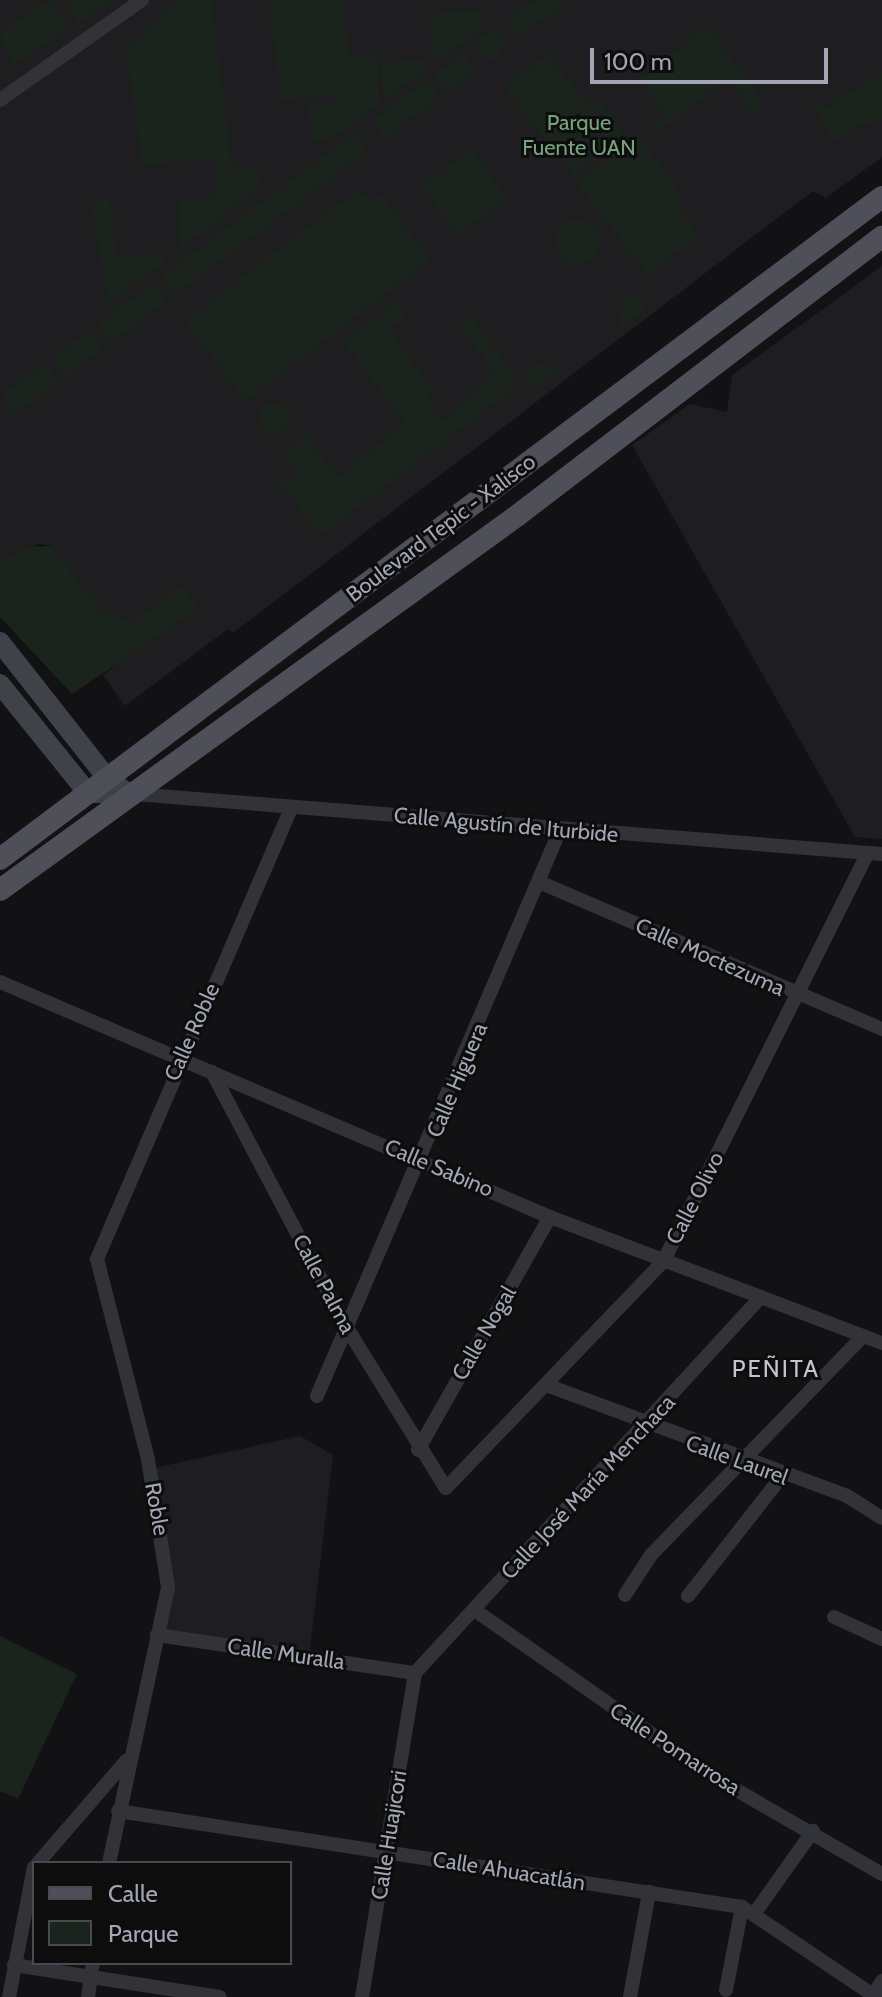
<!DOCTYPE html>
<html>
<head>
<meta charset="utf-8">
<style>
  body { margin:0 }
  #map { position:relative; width:882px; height:1997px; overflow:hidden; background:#121113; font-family:Cabin,sans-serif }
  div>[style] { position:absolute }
  .built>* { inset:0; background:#1e1d20 }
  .green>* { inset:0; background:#1b231d }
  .round { border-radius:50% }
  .minor>* { height:14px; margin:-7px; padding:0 7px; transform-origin:7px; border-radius:7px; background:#323339 }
  .secondary>* { height:20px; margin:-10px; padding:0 10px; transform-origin:10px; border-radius:10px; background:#404249 }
  .primary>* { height:22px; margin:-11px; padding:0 11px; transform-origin:11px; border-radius:11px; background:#4e4f58 }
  span { translate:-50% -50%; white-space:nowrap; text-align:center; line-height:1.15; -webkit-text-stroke:6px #0d0d0e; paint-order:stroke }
  .park-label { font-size:22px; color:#76a27c }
  .street-label { font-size:22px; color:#a2a6b5 }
  .neighbourhood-label { font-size:24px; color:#c3c6d1; letter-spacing:2px }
  .legend { position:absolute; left:32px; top:1861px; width:260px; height:104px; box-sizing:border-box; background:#0d0d0e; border:2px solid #494a51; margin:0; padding:10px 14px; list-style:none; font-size:24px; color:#a2a6b5 }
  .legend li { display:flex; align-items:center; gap:16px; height:40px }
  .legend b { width:40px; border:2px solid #494a51 }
  .scale { position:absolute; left:590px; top:48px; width:238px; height:36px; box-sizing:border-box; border:4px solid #a2a6b5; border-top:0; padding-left:10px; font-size:24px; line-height:28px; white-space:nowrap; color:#a2a6b5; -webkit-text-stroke:6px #0d0d0e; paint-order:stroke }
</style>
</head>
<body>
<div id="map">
  <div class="built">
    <div style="clip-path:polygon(0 0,882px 0,882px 157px,826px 198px,813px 191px,233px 633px,228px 629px,125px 706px,103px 675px,132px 653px,52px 546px,39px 544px,0 563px)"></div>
    <div style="clip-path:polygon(882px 266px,882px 839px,855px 837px,632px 445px,690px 404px,727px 412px,732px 375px)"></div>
    <div style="clip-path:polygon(300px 1436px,333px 1455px,309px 1657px,157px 1635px,168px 1587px,150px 1469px)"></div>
  </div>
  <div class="green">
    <div style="clip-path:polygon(46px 0,70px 26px,14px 66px,0 34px)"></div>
    <div style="clip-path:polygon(63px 0,112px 0,79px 24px)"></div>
    <div style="clip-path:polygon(180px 0,212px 0,232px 169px,257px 167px,262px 185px,179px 250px,179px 200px,217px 197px,214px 158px,142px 166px,126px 48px)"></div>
    <div style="clip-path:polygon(269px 0,344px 0,349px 56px,376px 54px,380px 103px,331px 140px,313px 142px,308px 105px,334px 102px,333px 95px,281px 100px)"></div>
    <div style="clip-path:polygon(536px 0,569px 0,518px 38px,506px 22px)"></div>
    <div style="clip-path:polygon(480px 10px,484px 28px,434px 64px,430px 14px)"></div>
    <div style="clip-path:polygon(707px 27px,766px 104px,754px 113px,728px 79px,656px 134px,650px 127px,666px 114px,639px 78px)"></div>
    <div class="round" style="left:478px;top:33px;width:26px;height:26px"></div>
    <div style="clip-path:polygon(463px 54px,475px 70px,446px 92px,433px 76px)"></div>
    <div style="clip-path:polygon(547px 54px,591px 108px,599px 102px,625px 134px,575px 176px,504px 88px)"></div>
    <div style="clip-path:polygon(426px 58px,427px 69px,384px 100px,380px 64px)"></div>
    <div style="clip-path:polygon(882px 70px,882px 121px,857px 125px,834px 142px,811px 104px,829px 107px)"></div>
    <div style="clip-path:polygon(427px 80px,439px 97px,385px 138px,372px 121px)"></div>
    <div style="clip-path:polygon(355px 133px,368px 151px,174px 295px,161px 277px)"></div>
    <div style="clip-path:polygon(638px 135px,681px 193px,679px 209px,698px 236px,648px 274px,576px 183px)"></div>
    <div style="clip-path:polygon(471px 149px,507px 198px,458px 234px,422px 186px)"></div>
    <div style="clip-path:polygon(354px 192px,373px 200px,381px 194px,430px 260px,246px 401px,185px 321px)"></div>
    <div style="clip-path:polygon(110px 199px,116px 258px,162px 254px,162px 264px,108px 303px,92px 209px,96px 200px)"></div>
    <div class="round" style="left:556px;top:220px;width:44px;height:44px"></div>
    <div style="clip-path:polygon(153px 283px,166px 301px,111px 343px,97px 325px)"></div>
    <div style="clip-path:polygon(636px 291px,648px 308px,619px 329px,623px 300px)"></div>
    <div style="clip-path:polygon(396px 302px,407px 316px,389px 330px,434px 391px,427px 397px,445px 421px,495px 373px,460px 325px,471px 317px,516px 377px,508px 383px,513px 389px,320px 536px,278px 480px,300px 477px,284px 455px,306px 436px,337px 477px,406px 424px,344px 342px)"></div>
    <div style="clip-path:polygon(90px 329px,104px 348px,65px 377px,51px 358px)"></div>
    <div style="clip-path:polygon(45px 363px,59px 382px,16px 414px,2px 395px)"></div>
    <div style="clip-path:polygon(534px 364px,561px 369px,535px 388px,523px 372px)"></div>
    <div class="round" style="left:258px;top:402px;width:32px;height:32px"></div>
    <div style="clip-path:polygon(52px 546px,100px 610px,131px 624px,182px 586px,199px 609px,72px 694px,0 617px,0 563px,23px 547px)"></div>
    <div style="clip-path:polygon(0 1636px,77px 1674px,18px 1799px,0 1791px)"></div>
  </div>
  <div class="minor">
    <div style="left:0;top:100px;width:174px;rotate:-35.2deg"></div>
    <div style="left:134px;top:794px;width:750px;rotate:4.59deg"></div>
    <div style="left:539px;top:882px;width:373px;rotate:23.2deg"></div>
    <div style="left:0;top:982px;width:598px;rotate:23.14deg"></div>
    <div style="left:550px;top:1217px;width:355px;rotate:20.8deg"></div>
    <div style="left:212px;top:1072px;width:289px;rotate:62.2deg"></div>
    <div style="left:347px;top:1328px;width:188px;rotate:58.3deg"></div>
    <div style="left:446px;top:1488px;width:313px;rotate:-46.2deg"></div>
    <div style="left:663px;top:1262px;width:457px;rotate:-63.4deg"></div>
    <div style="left:546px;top:1385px;width:321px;rotate:20.2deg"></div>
    <div style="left:847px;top:1496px;width:41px;rotate:32.2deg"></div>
    <div style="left:317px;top:1396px;width:616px;rotate:-66.76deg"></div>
    <div style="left:418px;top:1450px;width:268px;rotate:-60.5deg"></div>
    <div style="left:625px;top:1595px;width:48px;rotate:-57deg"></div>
    <div style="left:651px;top:1555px;width:305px;rotate:-45.9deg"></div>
    <div style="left:688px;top:1596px;width:152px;rotate:-51.9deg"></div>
    <div style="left:476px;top:1611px;width:282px;rotate:35deg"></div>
    <div style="left:707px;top:1773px;width:202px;rotate:30deg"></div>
    <div style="left:834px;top:1617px;width:53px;rotate:24.6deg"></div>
    <div style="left:157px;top:1635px;width:261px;rotate:8.4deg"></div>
    <div style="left:415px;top:1673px;width:508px;rotate:-47.39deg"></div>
    <div style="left:118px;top:1811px;width:631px;rotate:8.75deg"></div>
    <div style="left:742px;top:1907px;width:161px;rotate:33.9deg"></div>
    <div style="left:38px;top:1863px;width:135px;rotate:-49.2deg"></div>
    <div style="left:109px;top:1863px;width:282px;rotate:-77.9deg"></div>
    <div style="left:168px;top:1587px;width:130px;rotate:-98.9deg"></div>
    <div style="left:148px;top:1459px;width:206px;rotate:-104.3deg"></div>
    <div style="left:97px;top:1259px;width:492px;rotate:-66.7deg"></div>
    <div style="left:754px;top:1914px;width:102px;rotate:-54.6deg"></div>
    <div style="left:14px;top:1965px;width:208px;rotate:8.8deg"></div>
    <div style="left:726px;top:1990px;width:85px;rotate:-79.1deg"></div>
    <div style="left:873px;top:1995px;width:17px;rotate:-57deg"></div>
    <div style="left:9px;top:1997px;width:132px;rotate:-79.1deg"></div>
    <div style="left:88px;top:1997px;width:34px;rotate:-82deg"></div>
    <div style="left:362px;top:1997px;width:328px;rotate:-80.7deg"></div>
    <div style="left:630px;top:1997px;width:107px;rotate:-79.7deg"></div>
  </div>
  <div class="secondary">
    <div style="left:0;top:642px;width:173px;rotate:51.8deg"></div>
    <div style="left:107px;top:778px;width:27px;rotate:36deg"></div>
    <div style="left:0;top:684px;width:140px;rotate:51.1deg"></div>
    <div style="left:88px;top:793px;width:16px"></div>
  </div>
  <div class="primary">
    <div style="left:0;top:859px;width:1103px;rotate:-36.89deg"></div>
    <div style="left:0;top:890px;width:639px;rotate:-35.9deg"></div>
    <div style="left:518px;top:515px;width:458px;rotate:-37.4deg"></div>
  </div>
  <div class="park-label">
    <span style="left:579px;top:135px">Parque<br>Fuente UAN</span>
  </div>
  <div class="street-label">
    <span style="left:441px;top:528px;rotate:-37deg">Boulevard Tepic - Xalisco</span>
    <span style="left:506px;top:825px;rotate:5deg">Calle Agustín de Iturbide</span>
    <span style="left:710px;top:957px;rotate:24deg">Calle Moctezuma</span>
    <span style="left:192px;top:1032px;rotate:-66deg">Calle Roble</span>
    <span style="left:457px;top:1080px;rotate:-67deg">Calle Higuera</span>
    <span style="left:439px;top:1168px;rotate:23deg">Calle Sabino</span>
    <span style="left:695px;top:1198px;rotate:-63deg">Calle Olivo</span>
    <span style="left:324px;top:1284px;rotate:62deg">Calle Palma</span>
    <span style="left:484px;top:1333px;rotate:-60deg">Calle Nogal</span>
    <span style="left:737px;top:1460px;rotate:20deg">Calle Laurel</span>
    <span style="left:588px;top:1487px;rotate:-47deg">Calle José María Menchaca</span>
    <span style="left:157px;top:1509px;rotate:80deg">Roble</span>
    <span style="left:286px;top:1654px;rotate:8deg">Calle Muralla</span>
    <span style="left:675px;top:1749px;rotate:33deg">Calle Pomarrosa</span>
    <span style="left:389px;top:1835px;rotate:-81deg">Calle Huajicori</span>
    <span style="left:509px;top:1871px;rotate:9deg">Calle Ahuacatlán</span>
  </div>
  <div class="neighbourhood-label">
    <span style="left:776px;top:1369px">PEÑITA</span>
  </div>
  <ul class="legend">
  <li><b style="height:10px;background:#4e4f58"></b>Calle</li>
  <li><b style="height:22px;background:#1b231d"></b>Parque</li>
  </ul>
  <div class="scale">100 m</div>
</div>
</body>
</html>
